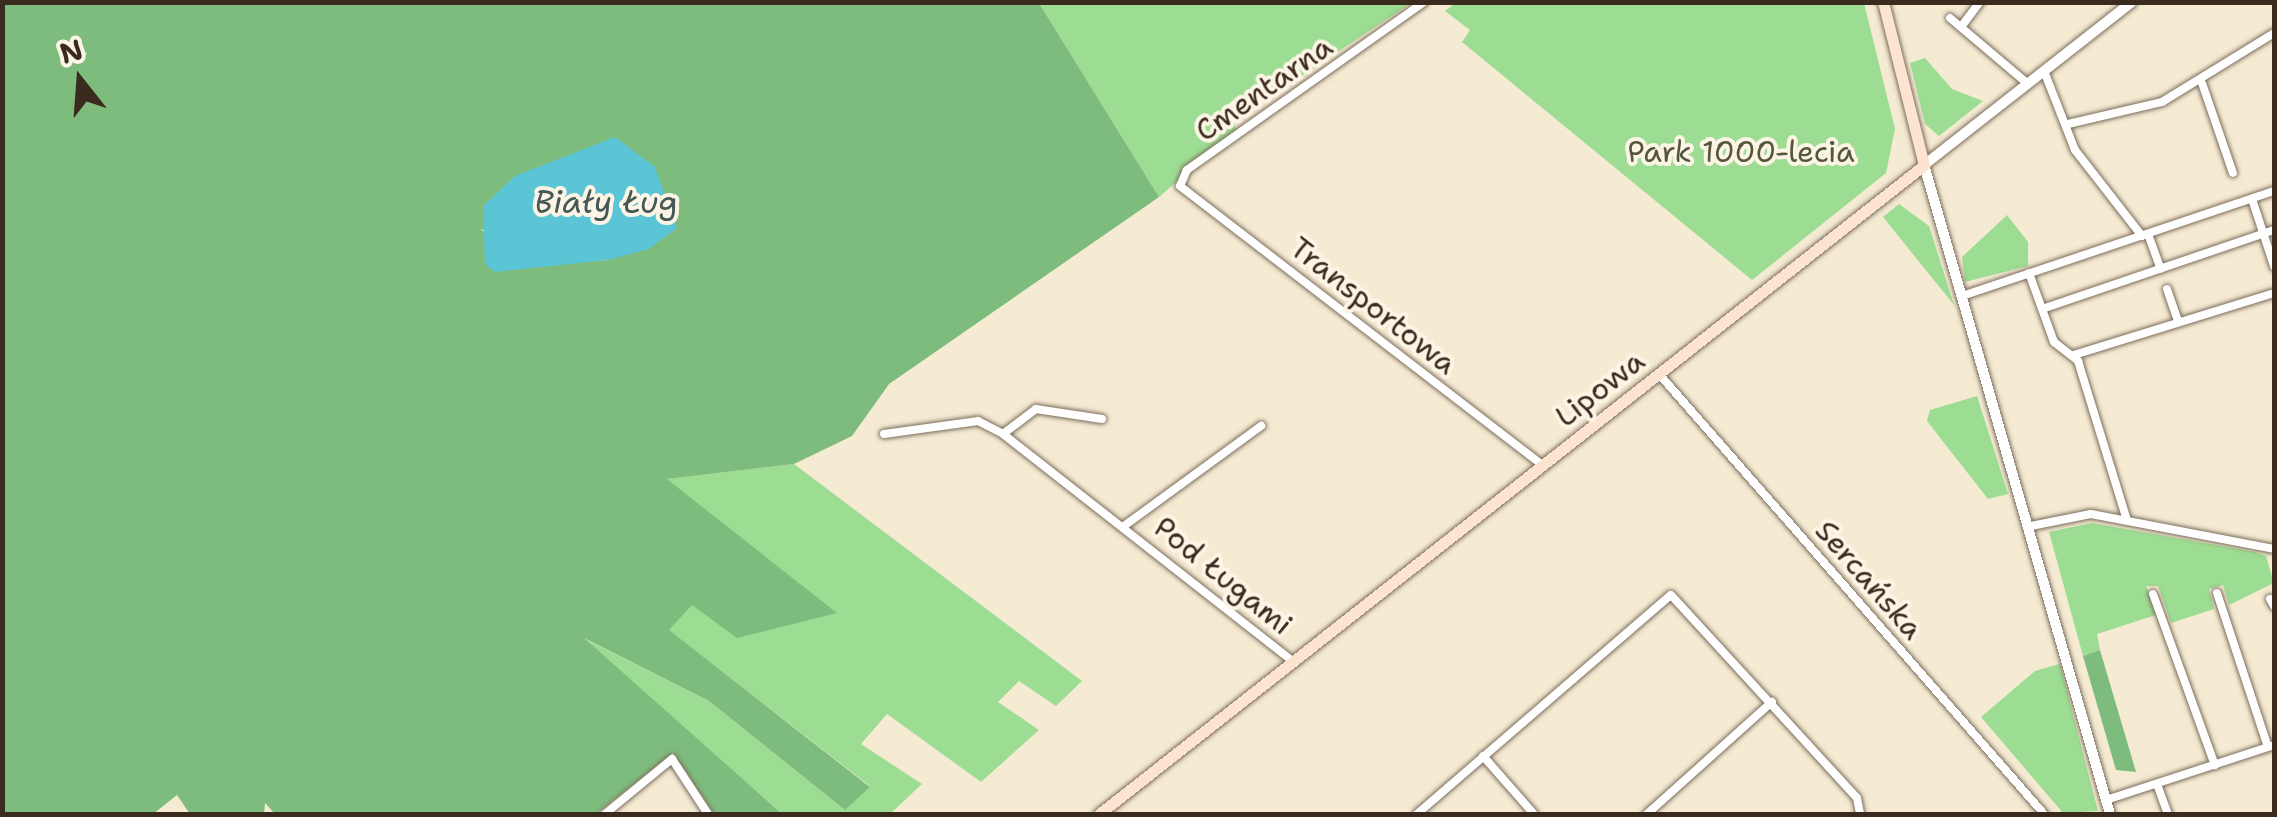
<!DOCTYPE html>
<html>
<head>
<meta charset="utf-8">
<style>
  body { margin:0 }
  #map { position:relative; width:2277px; height:817px; overflow:hidden; background:#f5ead2; font-family:"Shantell Sans",sans-serif }
  div>[style] { position:absolute }
  .green>* { inset:0; background:#9ddd93 }
  .forest>* { inset:0; background:#7ebc7d }
  .water>* { inset:0; background:#5bc5d6 }
  .roads { filter:drop-shadow(0 0 2px #7c6d5d) drop-shadow(0 0 2px #7c6d5d) }
  .minor>* { height:8px; margin:-4px; padding:0 4px; transform-origin:4px; border-radius:4px; background:#fff }
  .tertiary>* { height:10px; margin:-5px; padding:0 5px; transform-origin:5px; border-radius:5px; background:#fff }
  .secondary>* { height:11px; margin:-5.5px; padding:0 5.5px; transform-origin:5.5px; border-radius:5.5px; background:#fde4d1 }
  span { translate:-50% -50%; white-space:nowrap; text-align:center; line-height:1.15; -webkit-text-stroke:8px #fcf5e5; paint-order:stroke }
  .street-label { font-size:30px; color:#3b2a1e }
  .park-label { font-size:30px; color:#54573b }
  .water-label { font-size:32px; color:#455855; font-style:italic }
  .frame { position:absolute; inset:0; border:5px solid #3b2a1e; pointer-events:none }
  .north { position:absolute; left:30px; top:30px; width:100px; height:100px; -webkit-text-stroke:8px #fcf5e5; paint-order:stroke; rotate:343deg; font-size:28px; font-weight:700; line-height:40px; text-align:center; color:#3b2a1e }
  .north::after { content:''; display:block; margin:auto; width:35px; height:45px; background:#3b2a1e; clip-path:polygon(50% 0,100% 100%,50% 72%,0 100%) }
</style>
</head>
<body>
<div id="map">
  <div class="green">
    <div style="clip-path:polygon(1457px 2px,1864px 3px,1895px 129px,1886px 173px,1752px 280px,1462px 42px,1470px 30px,1445px 11px)"></div>
    <div style="clip-path:polygon(1039px 3px,1411px 3px,1234px 121px,1236px 130px,1159px 197px)"></div>
    <div style="clip-path:polygon(1925px 58px,1952px 89px,1983px 101px,1939px 136px,1925px 124px,1910px 63px)"></div>
    <div style="clip-path:polygon(1899px 204px,1929px 226px,1954px 305px,1883px 217px)"></div>
    <div style="clip-path:polygon(2007px 215px,2028px 242px,2028px 266px,1965px 282px,1962px 257px)"></div>
    <div style="clip-path:polygon(1977px 396px,2008px 494px,1988px 499px,1927px 421px,1930px 410px)"></div>
    <div style="clip-path:polygon(794px 464px,1082px 681px,1056px 706px,1019px 681px,998px 702px,1039px 730px,981px 782px,887px 714px,861px 744px,922px 784px,890px 814px,782px 814px,581px 637px,709px 701px,845px 810px,870px 786px,668px 630px,692px 604px,835px 613px,666px 479px)"></div>
    <div style="clip-path:polygon(2092px 523px,2255px 552px,2266px 556px,2274px 583px,2229px 605px,2223px 585px,2209px 589px,2214px 609px,2171px 623px,2158px 586px,2146px 586px,2159px 614px,2097px 634px,2100px 650px,2083px 656px,2049px 532px)"></div>
    <div style="clip-path:polygon(2059px 664px,2060px 664px,2098px 811px,2063px 813px,1981px 717px,2035px 671px)"></div>
  </div>
  <div class="forest">
    <div style="clip-path:polygon(evenodd,2px 3px,1039px 3px,1159px 197px,889px 384px,852px 436px,794px 464px,667px 479px,837px 613px,737px 638px,692px 605px,669px 630px,870px 787px,845px 810px,709px 701px,584px 638px,782px 814px,714px 814px,673px 753px,596px 814px,275px 814px,265px 803px,264px 814px,190px 814px,177px 795px,153px 814px,3px 814px,2px 3px,479px 229px,608px 260px,554px 264px,479px 229px)"></div>
    <div style="clip-path:polygon(2100px 650px,2136px 772px,2116px 770px,2083px 656px)"></div>
  </div>
  <div class="water">
    <div style="clip-path:polygon(615px 137px,655px 167px,677px 228px,649px 249px,608px 260px,495px 272px,485px 264px,483px 206px,515px 176px)"></div>
  </div>
  <div class="roads">
    <div class="minor">
      <div style="left:1424px;top:2px;width:291px;rotate:144.7deg"></div>
      <div style="left:1187px;top:170px;width:17px;rotate:114deg"></div>
      <div style="left:1180px;top:186px;width:458px;rotate:37.6deg"></div>
      <div style="left:1950px;top:18px;width:102px;rotate:40.2deg"></div>
      <div style="left:1961px;top:27px;width:31px;rotate:-53deg"></div>
      <div style="left:2044px;top:71px;width:85px;rotate:68.6deg"></div>
      <div style="left:2075px;top:150px;width:109px;rotate:52.1deg"></div>
      <div style="left:2202px;top:83px;width:95px;rotate:71deg"></div>
      <div style="left:2068px;top:124px;width:97px;rotate:-13.2deg"></div>
      <div style="left:2162px;top:102px;width:132px;rotate:-31.6deg"></div>
      <div style="left:2252px;top:199px;width:71px;rotate:71.8deg"></div>
      <div style="left:2148px;top:234px;width:37px;rotate:70deg"></div>
      <div style="left:2029px;top:273px;width:73px;rotate:70.1deg"></div>
      <div style="left:2054px;top:342px;width:31px;rotate:38deg"></div>
      <div style="left:2078px;top:361px;width:166px;rotate:72.9deg"></div>
      <div style="left:2167px;top:289px;width:34px;rotate:71deg"></div>
      <div style="left:1962px;top:296px;width:329px;rotate:-18.6deg"></div>
      <div style="left:2042px;top:309px;width:245px;rotate:-18.8deg"></div>
      <div style="left:2074px;top:355px;width:209px;rotate:-17.2deg"></div>
      <div style="left:1659px;top:374px;width:585px;rotate:48.81deg"></div>
      <div style="left:1102px;top:419px;width:67px;rotate:-171.4deg"></div>
      <div style="left:1036px;top:409px;width:41px;rotate:142.9deg"></div>
      <div style="left:1003px;top:434px;width:368px;rotate:38.1deg"></div>
      <div style="left:884px;top:434px;width:95px;rotate:-7.9deg"></div>
      <div style="left:978px;top:421px;width:28px;rotate:27deg"></div>
      <div style="left:1124px;top:526px;width:170px;rotate:-36.1deg"></div>
      <div style="left:2031px;top:526px;width:61px;rotate:-11.3deg"></div>
      <div style="left:2091px;top:514px;width:186px;rotate:10.8deg"></div>
      <div style="left:2217px;top:593px;width:162px;rotate:71.7deg"></div>
      <div style="left:2153px;top:594px;width:182px;rotate:70.1deg"></div>
      <div style="left:2270px;top:599px;width:8px;rotate:60deg"></div>
      <div style="left:1483px;top:756px;width:77px;rotate:48.7deg"></div>
      <div style="left:2157px;top:784px;width:32px;rotate:70deg"></div>
      <div style="left:2106px;top:800px;width:177px;rotate:-18.1deg"></div>
      <div style="left:605px;top:814px;width:87px;rotate:-39.4deg"></div>
      <div style="left:672px;top:759px;width:66px;rotate:56.8deg"></div>
      <div style="left:1417px;top:814px;width:335px;rotate:-40.8deg"></div>
      <div style="left:1671px;top:595px;width:275px;rotate:47.5deg"></div>
      <div style="left:1857px;top:798px;width:16px;rotate:79deg"></div>
      <div style="left:1647px;top:814px;width:168px;rotate:-41.9deg"></div>
    </div>
    <div class="tertiary">
      <div style="left:2110px;top:814px;width:675px;rotate:-105.99deg"></div>
      <div style="left:1924px;top:165px;width:264px;rotate:-38.1deg"></div>
    </div>
    <div class="secondary">
      <div style="left:1099px;top:814px;width:1050px;rotate:-38.19deg"></div>
      <div style="left:1924px;top:165px;width:168px;rotate:-104.1deg"></div>
    </div>
  </div>
  <div class="street-label">
    <span style="left:1264px;top:89px;rotate:-35deg">Cmentarna</span>
    <span style="left:1373px;top:306px;rotate:38deg">Transportowa</span>
    <span style="left:1600px;top:389px;rotate:-38deg">Lipowa</span>
    <span style="left:1223px;top:576px;rotate:39deg">Pod Ługami</span>
    <span style="left:1869px;top:580px;rotate:49deg">Sercańska</span>
  </div>
  <div class="park-label">
    <span style="left:1741px;top:152px">Park 1000-lecia</span>
  </div>
  <div class="water-label">
    <span style="left:606px;top:202px">Biały Ług</span>
  </div>
  <div class="frame"></div>
  <div class="north">N</div>
</div>
</body>
</html>
